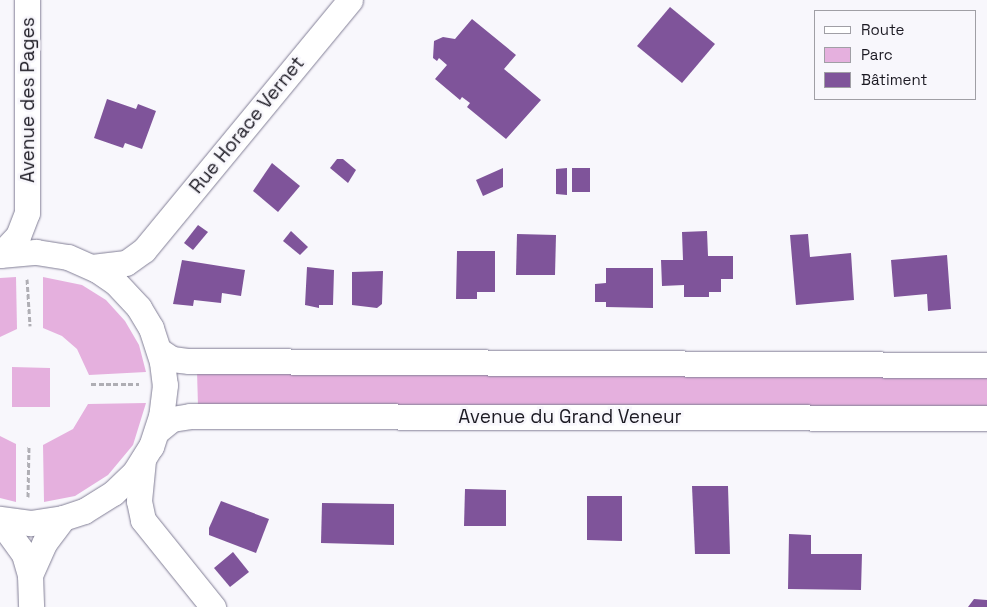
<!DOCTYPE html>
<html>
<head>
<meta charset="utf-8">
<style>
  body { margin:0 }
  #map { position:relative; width:987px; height:607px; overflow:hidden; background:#f8f7fc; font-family:"Space Grotesk",sans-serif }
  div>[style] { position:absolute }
  .green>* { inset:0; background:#e5b0de }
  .building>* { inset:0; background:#7f549a }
  .path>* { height:3px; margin-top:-1.5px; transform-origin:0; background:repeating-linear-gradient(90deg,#afaeb4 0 5px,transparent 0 7.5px) }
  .roads { filter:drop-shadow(0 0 1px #827f96) drop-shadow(0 0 1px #827f96) }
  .minor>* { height:25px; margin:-12.5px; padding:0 12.5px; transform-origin:12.5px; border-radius:12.5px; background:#fff }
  span { translate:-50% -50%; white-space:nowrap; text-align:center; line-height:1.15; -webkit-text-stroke:5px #f8f7fc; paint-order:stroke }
  .street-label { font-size:19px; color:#1c1a23 }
  .legend { position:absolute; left:814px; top:10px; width:162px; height:90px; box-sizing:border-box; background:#f8f7fc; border:1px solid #a09fa5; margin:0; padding:6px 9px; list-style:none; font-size:15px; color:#1c1a23 }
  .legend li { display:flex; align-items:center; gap:10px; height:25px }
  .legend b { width:25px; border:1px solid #a09fa5 }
</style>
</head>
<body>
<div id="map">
  <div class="green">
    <div style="clip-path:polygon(16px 277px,17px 329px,0 337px,0 278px)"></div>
    <div style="clip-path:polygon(43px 277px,82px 285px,106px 300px,125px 321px,139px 345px,146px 372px,89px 375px,77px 349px,62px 336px,43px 328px)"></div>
    <div style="clip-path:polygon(12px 367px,50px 368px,50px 407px,12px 407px)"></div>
    <div style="clip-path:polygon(197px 371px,987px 373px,987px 408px,198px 406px)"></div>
    <div style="clip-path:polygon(146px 403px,133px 445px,108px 475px,75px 496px,44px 502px,43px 445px,73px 429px,88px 404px)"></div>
    <div style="clip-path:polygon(0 436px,16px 444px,16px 502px,0 498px)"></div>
  </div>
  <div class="building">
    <div style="clip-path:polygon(670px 7px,715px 44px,682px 83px,637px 46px)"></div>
    <div style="clip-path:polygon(472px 19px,516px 55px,504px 69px,541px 100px,506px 139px,467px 107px,470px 103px,462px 97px,460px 100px,435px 79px,447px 65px,439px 58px,437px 61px,433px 58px,434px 41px,443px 37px,455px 39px)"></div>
    <div style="clip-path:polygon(107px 99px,136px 109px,138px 104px,156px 111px,142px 149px,125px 143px,123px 148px,94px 138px)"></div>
    <div style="clip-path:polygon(337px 159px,343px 159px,356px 170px,348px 183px,330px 168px)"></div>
    <div style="clip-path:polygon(272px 163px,300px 186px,278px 212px,253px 191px)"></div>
    <div style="clip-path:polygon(503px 168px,503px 187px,483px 196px,476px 180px)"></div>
    <div style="clip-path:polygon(567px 168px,567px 195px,556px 194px,556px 169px)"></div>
    <div style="clip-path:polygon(572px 168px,590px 168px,590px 192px,572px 192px)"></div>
    <div style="clip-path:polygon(198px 225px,208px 232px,193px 250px,184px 243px)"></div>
    <div style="clip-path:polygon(291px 231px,308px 247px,300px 255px,283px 241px)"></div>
    <div style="clip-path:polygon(707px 231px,708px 256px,733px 256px,733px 279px,721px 279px,721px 292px,709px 292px,709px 297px,684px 297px,684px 285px,662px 286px,661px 260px,683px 260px,682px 232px)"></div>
    <div style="clip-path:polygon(517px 234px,556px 235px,555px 275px,516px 275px)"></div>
    <div style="clip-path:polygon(808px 234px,810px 257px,851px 253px,854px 300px,796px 305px,790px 235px)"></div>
    <div style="clip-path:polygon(457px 251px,495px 251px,495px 292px,477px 292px,477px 299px,456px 299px)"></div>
    <div style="clip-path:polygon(947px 255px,951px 309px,928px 311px,927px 294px,894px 297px,891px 260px)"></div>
    <div style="clip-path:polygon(182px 260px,245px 270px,241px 296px,222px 293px,221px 303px,194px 300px,193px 306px,173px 304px)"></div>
    <div style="clip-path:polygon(307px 267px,334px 270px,333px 305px,319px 305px,319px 308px,305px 305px)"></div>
    <div style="clip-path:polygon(606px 268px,653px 268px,653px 308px,606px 307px,606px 302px,595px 302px,595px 284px,606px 283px)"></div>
    <div style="clip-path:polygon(383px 271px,382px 304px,377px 308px,352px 305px,352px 272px)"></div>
    <div style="clip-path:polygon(692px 486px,728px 486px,730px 554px,695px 554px)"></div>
    <div style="clip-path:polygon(465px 489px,506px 490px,506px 526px,464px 526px)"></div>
    <div style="clip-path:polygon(587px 496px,622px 496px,622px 541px,587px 540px)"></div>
    <div style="clip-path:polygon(221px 501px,269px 519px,256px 553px,209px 535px,209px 528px)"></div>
    <div style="clip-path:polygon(322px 503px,394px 504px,394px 545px,321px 543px)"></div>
    <div style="clip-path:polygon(789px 534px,811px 535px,811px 554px,862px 554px,861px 590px,788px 589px)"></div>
    <div style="clip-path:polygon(233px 552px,249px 572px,230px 587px,214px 568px)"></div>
    <div style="clip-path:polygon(974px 599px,987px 600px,987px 607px,968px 607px)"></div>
  </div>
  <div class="path">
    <div style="left:27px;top:279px;width:47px;rotate:86.3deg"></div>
    <div style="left:91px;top:384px;width:48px"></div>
    <div style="left:28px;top:497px;width:51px;rotate:-88.9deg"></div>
  </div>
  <div class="roads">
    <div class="minor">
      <div style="left:0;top:255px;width:36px;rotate:-5deg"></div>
      <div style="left:36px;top:252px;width:32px;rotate:9deg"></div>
      <div style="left:68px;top:257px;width:32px;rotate:24deg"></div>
      <div style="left:97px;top:270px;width:22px;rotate:34deg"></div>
      <div style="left:115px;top:282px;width:35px;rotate:47deg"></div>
      <div style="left:139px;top:308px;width:23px;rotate:59deg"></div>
      <div style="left:151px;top:328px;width:36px;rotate:72deg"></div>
      <div style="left:162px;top:362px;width:23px;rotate:83deg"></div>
      <div style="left:165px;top:385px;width:31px;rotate:97deg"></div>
      <div style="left:161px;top:416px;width:32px;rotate:108deg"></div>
      <div style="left:151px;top:446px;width:31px;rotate:122deg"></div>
      <div style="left:135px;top:472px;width:30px;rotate:136deg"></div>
      <div style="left:113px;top:493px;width:34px;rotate:148deg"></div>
      <div style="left:84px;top:511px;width:22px;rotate:162deg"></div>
      <div style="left:63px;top:518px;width:33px;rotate:171deg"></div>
      <div style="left:30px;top:523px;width:30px;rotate:-172deg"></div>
      <div style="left:0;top:255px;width:26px;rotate:-47deg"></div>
      <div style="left:18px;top:236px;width:25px;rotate:-69deg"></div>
      <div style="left:27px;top:213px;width:213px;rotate:-90deg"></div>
      <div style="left:92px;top:267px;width:34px;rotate:-7deg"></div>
      <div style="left:126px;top:263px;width:22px;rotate:-36deg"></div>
      <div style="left:144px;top:250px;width:324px;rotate:-50.5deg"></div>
      <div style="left:160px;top:351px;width:14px;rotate:34deg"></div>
      <div style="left:172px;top:359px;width:17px;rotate:7deg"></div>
      <div style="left:189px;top:361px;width:798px;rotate:0.29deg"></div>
      <div style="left:157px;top:431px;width:19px;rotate:-39deg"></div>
      <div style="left:172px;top:419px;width:18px;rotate:-9deg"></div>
      <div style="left:190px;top:416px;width:797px;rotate:0.14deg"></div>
      <div style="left:143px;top:460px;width:41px;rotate:95.6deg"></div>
      <div style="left:139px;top:501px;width:19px;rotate:78deg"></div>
      <div style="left:143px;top:520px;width:112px;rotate:51.2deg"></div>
      <div style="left:0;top:521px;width:41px;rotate:54deg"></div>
      <div style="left:24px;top:554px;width:22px;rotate:74deg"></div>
      <div style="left:30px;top:575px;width:32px;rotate:88deg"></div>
      <div style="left:30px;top:575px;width:36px;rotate:-66deg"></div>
      <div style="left:45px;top:542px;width:30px;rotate:-53deg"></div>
    </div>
  </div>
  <div class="street-label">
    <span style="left:28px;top:100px;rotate:-90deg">Avenue des Pages</span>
    <span style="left:247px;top:125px;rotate:-51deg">Rue Horace Vernet</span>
    <span style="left:570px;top:417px">Avenue du Grand Veneur</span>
  </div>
  <ul class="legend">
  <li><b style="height:6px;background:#fff"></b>Route</li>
  <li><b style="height:14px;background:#e5b0de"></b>Parc</li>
  <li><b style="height:14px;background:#7f549a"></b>Bâtiment</li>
  </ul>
</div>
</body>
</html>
